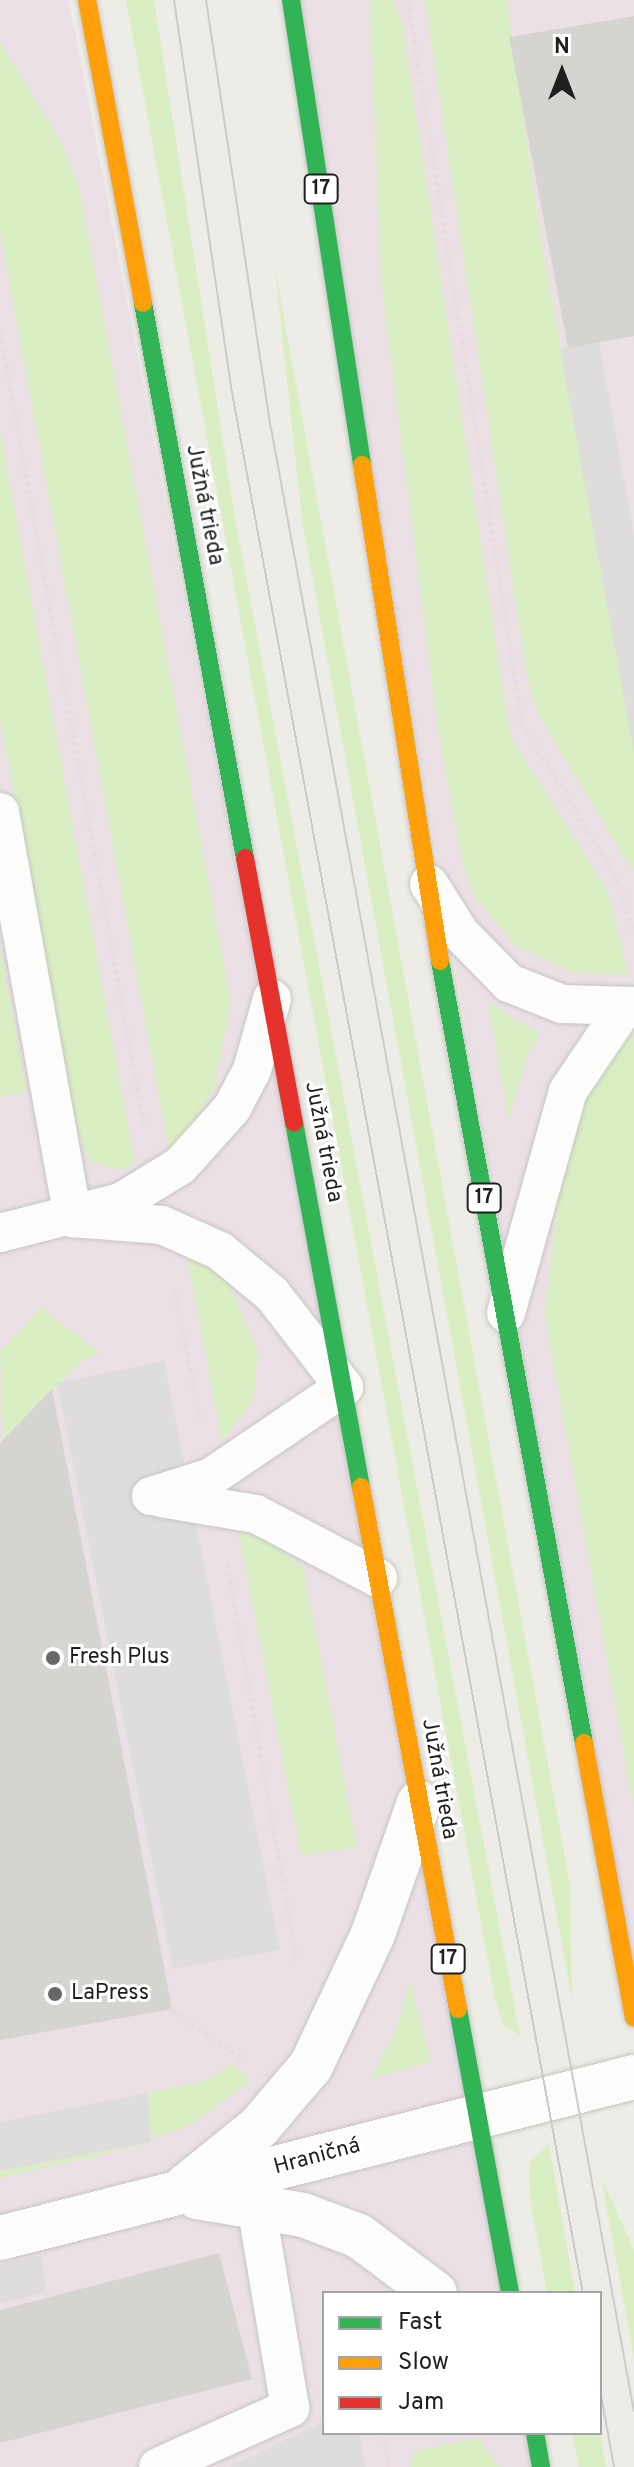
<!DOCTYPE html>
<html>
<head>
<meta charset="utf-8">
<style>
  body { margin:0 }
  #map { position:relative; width:634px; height:2467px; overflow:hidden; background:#eeece7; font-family:Overpass,sans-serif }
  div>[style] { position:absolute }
  .industrial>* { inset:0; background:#ece0e7 }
  .grass>* { inset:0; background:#daeec3 }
  .parking>* { inset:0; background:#dedddb }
  .building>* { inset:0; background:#d6d4d0 }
  .path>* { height:5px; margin-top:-2.5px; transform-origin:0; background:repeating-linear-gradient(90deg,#ebdbd9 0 4px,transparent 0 8px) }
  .roads { filter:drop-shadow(0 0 2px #c6c6c3) drop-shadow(0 0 2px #c6c6c3) }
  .lane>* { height:38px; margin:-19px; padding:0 19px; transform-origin:19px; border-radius:19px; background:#fcfcfb }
  .street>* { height:44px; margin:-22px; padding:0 22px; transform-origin:22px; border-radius:22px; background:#fcfcfb }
  .fast>* { height:18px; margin:-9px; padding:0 9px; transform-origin:9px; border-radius:9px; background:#30b455 }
  .slow>* { height:18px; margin:-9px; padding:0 9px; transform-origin:9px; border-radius:9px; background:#ff9f0a }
  .jam>* { height:18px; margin:-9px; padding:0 9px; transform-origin:9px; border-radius:9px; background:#e5322d }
  .tram>* { height:2px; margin:-1px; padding:0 1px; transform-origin:1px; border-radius:1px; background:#cbcbca }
  .dots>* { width:22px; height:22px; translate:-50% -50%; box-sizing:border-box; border:4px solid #fff; border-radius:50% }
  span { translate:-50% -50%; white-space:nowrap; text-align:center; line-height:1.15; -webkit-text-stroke:6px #fff; paint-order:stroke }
  .shield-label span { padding:2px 6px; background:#fff; border:2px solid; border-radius:6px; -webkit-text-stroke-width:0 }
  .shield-label { font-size:20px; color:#1f1f1f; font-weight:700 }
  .street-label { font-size:22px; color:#1f1f1f }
  .poi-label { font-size:22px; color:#1f1f1f }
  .left { translate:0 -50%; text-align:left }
  .legend { position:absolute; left:322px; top:2291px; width:280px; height:144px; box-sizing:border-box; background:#fff; border:2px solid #a5a5a5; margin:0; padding:10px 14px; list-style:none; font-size:24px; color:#1f1f1f }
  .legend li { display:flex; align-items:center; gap:16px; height:40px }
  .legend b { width:40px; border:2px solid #a5a5a5 }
  .north { position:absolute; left:522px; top:32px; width:80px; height:80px; -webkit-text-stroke:6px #fff; paint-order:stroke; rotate:0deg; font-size:22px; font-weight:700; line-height:32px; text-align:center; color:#1f1f1f }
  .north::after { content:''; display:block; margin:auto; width:28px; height:36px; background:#1f1f1f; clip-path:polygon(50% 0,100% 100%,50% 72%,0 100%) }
</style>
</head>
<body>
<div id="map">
  <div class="industrial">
    <div style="clip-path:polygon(0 0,69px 0,510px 2293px,324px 2293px,324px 2433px,535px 2433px,541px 2467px,0 2467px)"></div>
    <div style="clip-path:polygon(291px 0,634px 0,634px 2017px)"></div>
  </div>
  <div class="grass">
    <div style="clip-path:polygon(126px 0,154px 0,235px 518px,520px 2036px,503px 2024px,495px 1999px)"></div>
    <div style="clip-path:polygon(370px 0,393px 0,402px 22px,510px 736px,609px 893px,629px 975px,572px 972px,515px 945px,475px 897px,462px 862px,438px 729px,381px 279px)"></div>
    <div style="clip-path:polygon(425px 0,507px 0,540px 234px,634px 750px,634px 873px,538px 714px,527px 677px)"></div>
    <div style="clip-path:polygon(0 42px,61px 142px,79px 187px,231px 1002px,215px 1086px,179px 1146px,169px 1150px,0 231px)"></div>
    <div style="clip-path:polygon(275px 269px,570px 1885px,572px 2000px,302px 520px)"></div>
    <div style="clip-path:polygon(0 430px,135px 1164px,121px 1170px,90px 1162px,77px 1130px,0 718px)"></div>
    <div style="clip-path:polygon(0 945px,27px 1092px,0 1096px)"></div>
    <div style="clip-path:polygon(488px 1002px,541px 1035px,527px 1056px,509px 1120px)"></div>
    <div style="clip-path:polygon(634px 1028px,634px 1809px,545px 1316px,565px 1138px,614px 1042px)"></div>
    <div style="clip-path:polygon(185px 1244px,221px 1264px,258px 1351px,254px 1399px,222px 1442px)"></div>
    <div style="clip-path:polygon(41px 1308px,100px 1353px,82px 1361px,3px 1440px,0 1351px)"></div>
    <div style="clip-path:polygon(239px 1533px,257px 1533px,303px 1567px,357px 1847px,301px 1855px)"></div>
    <div style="clip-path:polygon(409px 1979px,431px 2062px,371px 2079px,400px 2021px)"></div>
    <div style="clip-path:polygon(233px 2064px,251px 2080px,191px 2125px,151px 2139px,148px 2093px,205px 2081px)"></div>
    <div style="clip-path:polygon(151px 2142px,115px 2152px,0 2178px,0 2171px)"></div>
    <div style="clip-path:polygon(549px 2144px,575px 2293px,547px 2293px,530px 2199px,529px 2163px)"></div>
    <div style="clip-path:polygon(601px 2177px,634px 2250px,634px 2357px)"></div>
    <div style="clip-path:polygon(600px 2431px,606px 2467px,579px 2467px,572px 2433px)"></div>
    <div style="clip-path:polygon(478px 2438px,499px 2467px,410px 2467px,414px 2451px)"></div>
  </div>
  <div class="parking">
    <div style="clip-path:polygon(599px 342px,634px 535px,634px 753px,560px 349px)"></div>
    <div style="clip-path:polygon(164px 1361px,280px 1950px,173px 1969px,57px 1383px)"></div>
    <div style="clip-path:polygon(148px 2093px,151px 2142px,0 2171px,0 2122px)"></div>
    <div style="clip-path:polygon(42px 2255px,46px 2292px,0 2304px,0 2265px)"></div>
    <div style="clip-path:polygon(324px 2421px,324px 2433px,359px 2433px,365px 2467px,230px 2467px)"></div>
  </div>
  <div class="building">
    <div style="clip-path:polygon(634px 16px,634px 336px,568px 348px,509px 37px)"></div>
    <div style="clip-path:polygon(52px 1389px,172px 2009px,0 2040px,0 1443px)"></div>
    <div style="clip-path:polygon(219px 2253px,252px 2379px,0 2443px,0 2310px)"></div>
  </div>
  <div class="path">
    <div style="left:408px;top:0;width:731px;rotate:81.03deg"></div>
    <div style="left:522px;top:722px;width:184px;rotate:58.8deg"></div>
    <div style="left:617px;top:879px;width:56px;rotate:72.2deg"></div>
    <div style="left:0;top:332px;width:807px;rotate:79.72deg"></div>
    <div style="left:174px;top:1289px;width:135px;rotate:78.4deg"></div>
    <div style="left:227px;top:1564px;width:402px;rotate:80deg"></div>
    <div style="left:172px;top:2009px;width:87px;rotate:35.2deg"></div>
    <div style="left:384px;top:2433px;width:34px;rotate:82deg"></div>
  </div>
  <div class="roads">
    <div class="lane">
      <div style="left:0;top:812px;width:413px;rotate:79.8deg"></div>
      <div style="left:429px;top:884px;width:58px;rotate:57.7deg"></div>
      <div style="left:460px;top:933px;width:70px;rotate:45.6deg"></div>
      <div style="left:509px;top:983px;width:57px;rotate:21.6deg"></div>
      <div style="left:562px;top:1004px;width:72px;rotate:1.6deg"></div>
      <div style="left:73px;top:1218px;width:89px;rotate:4.5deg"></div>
      <div style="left:162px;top:1225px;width:64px;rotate:24.1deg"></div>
      <div style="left:220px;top:1251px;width:67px;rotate:39.6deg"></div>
      <div style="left:272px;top:1294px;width:118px;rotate:52.3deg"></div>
      <div style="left:344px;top:1387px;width:161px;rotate:145.9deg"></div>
      <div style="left:211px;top:1477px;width:63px;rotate:162.4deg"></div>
      <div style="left:0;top:1233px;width:125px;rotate:-14.4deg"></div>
      <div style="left:121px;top:1202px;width:69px;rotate:-31.4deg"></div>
      <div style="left:180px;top:1166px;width:78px;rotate:-48.1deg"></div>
      <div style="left:232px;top:1108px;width:43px;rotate:-62.2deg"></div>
      <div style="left:252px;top:1070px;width:74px;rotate:-74.3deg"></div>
      <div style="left:506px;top:1313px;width:230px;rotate:-74.4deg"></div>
      <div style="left:568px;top:1091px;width:100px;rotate:-56deg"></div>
      <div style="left:161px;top:1498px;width:96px;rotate:9.6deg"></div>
      <div style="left:256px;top:1514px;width:138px;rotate:27.7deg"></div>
      <div style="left:158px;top:2467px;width:145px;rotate:-24.1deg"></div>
      <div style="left:290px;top:2408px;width:206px;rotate:-99.5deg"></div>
    </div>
    <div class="street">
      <div style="left:186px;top:2186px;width:94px;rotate:-38.9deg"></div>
      <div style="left:259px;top:2127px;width:80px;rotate:-49.6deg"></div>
      <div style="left:311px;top:2066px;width:146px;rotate:-64.8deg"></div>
      <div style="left:373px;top:1934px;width:139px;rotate:-70.7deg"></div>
      <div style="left:197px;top:2197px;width:108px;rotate:9.6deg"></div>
      <div style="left:303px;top:2215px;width:60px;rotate:20.6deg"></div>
      <div style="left:359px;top:2236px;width:95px;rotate:36.9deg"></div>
      <div style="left:0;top:2238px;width:654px;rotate:-14.25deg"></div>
    </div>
    <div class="fast">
      <div style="left:291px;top:0;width:470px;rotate:81.3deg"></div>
      <div style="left:143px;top:303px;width:564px;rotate:79.59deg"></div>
      <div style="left:440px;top:961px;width:795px;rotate:79.57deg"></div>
      <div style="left:294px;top:1122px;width:371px;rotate:79.6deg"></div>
      <div style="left:458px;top:2009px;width:289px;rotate:79.6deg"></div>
      <div style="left:535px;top:2433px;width:35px;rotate:80deg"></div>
    </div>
    <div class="slow">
      <div style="left:87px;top:0;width:308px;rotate:79.5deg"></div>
      <div style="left:362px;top:465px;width:502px;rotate:81.06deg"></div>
      <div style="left:361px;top:1487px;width:531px;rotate:79.47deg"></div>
      <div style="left:584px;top:1743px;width:279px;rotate:79.7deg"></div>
    </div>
    <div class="jam">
      <div style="left:245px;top:858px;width:269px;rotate:79.5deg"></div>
    </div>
  </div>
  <div class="tram">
    <div style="left:174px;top:0;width:391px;rotate:81.6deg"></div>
    <div style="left:231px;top:387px;width:1938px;rotate:79.54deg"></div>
    <div style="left:206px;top:0;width:433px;rotate:81.4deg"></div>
    <div style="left:271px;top:428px;width:2016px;rotate:79.63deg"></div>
    <div style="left:600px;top:2389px;width:79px;rotate:79.8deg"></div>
  </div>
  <div class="dots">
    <div style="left:53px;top:1658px;background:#676765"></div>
    <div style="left:55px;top:1994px;background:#676765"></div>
  </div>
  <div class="shield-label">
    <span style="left:321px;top:189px">17</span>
    <span style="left:484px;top:1198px">17</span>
    <span style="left:448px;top:1959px">17</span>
  </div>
  <div class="street-label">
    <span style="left:204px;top:505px;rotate:79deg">Južná trieda</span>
    <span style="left:323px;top:1142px;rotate:79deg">Južná trieda</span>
    <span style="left:439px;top:1779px;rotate:80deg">Južná trieda</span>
    <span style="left:317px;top:2157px;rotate:-15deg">Hraničná</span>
  </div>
  <div class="poi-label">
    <span class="left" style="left:69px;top:1658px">Fresh Plus</span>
    <span class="left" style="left:71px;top:1994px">LaPress</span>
  </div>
  <ul class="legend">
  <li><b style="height:10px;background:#30b455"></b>Fast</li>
  <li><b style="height:10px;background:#ff9f0a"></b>Slow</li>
  <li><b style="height:10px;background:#e5322d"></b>Jam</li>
  </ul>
  <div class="north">N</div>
</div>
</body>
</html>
